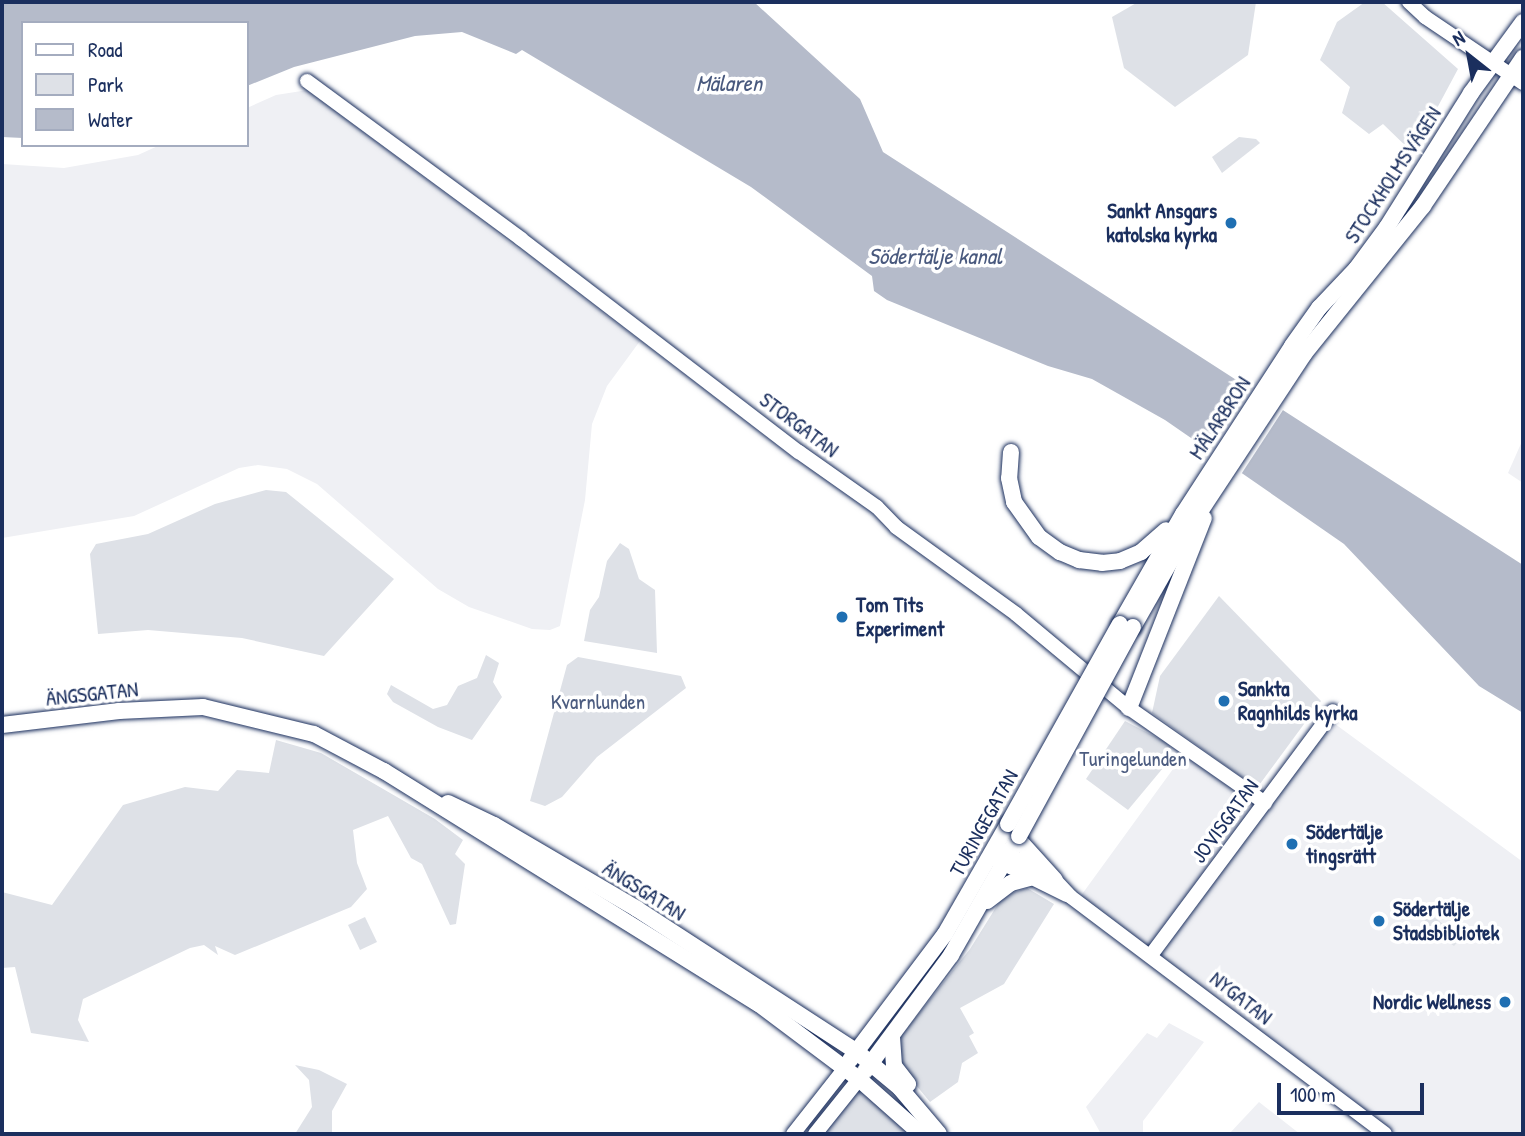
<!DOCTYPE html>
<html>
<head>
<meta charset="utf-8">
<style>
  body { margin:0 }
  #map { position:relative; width:1525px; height:1136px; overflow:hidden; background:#fff; font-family:"Patrick Hand",sans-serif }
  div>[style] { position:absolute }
  .built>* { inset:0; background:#eff0f4 }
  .green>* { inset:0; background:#dee1e7 }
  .water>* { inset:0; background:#b5bbca }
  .pier>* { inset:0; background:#fff }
  .roads { filter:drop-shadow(0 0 2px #1b2f5e) drop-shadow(0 0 2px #1b2f5e) }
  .tertiary>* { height:14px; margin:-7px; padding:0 7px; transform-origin:7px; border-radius:7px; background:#fff }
  .secondary>* { height:16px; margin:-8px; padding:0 8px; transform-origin:8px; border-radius:8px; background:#fff }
  .bridges { filter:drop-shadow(0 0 2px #1b2f5e) drop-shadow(0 0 2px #1b2f5e) }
  .secondary-bridge>* { height:16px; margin:-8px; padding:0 8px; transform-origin:8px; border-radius:8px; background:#fff }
  .dots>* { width:19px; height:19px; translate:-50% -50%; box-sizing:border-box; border:4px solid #fff; border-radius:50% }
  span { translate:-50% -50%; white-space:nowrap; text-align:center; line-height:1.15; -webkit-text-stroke:7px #fff; paint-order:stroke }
  .street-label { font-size:21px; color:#1b2f5e }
  .poi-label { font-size:21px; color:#1b2f5e; font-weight:700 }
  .right { translate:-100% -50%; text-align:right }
  .left { translate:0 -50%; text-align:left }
  .park-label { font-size:21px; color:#4c5c80 }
  .water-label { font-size:23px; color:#49597e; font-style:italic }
  .frame { position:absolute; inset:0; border:4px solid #1b2f5e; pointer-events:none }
  .legend { position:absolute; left:21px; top:21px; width:228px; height:126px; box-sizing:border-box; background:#fff; border:2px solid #a4acbf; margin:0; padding:9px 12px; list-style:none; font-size:21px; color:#1b2f5e }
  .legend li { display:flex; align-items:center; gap:14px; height:35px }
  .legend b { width:35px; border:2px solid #a4acbf }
  .north { position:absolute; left:1434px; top:21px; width:70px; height:70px; -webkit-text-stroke:5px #fff; paint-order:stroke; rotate:329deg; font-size:19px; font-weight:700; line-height:28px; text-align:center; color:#1b2f5e }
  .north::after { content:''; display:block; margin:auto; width:24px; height:32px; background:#1b2f5e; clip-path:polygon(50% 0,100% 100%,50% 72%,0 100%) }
  .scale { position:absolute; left:1277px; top:1083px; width:147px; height:32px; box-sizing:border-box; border:4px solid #1b2f5e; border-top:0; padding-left:9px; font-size:21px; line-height:24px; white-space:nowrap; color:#1b2f5e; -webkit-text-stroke:5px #fff; paint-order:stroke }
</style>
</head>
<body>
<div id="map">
  <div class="built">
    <div style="clip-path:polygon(308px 90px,640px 341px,607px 386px,592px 424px,585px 500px,560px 626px,550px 630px,532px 629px,469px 607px,438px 589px,317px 484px,287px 469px,258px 465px,239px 468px,134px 516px,2px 538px,2px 164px,64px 168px,138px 155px,160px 145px,247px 145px,247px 108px,276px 95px)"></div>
    <div style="clip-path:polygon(1523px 439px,1523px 483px,1508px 473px)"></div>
    <div style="clip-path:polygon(1331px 721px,1523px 862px,1523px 1134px,1393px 1134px,1080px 897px,1189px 747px,1269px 802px)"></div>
    <div style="clip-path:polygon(1169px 1023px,1204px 1042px,1143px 1121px,1143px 1134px,1101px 1134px,1086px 1107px,1147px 1033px,1157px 1038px)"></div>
    <div style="clip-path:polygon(1259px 1102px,1300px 1134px,1229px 1134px)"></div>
  </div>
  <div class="green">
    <div style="clip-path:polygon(1138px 2px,1256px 2px,1248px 55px,1175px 107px,1124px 68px,1112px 17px)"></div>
    <div style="clip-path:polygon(1365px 2px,1382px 2px,1458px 69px,1413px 153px,1383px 124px,1369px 134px,1342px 113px,1350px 87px,1320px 60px,1337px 22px)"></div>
    <div style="clip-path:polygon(1239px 137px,1256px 139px,1260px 143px,1222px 173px,1212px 157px)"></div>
    <div style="clip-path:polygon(266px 490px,286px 492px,394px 579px,324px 656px,242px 638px,148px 630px,98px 634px,90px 554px,96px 544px,148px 534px,215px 504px)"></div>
    <div style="clip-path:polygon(620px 543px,629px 549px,639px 579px,655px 590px,657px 653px,584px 641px,590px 610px,599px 597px,607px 561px)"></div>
    <div style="clip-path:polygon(1219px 596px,1321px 701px,1257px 788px,1152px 713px,1160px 676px)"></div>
    <div style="clip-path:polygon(486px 655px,499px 663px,493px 682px,502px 697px,472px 740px,438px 727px,393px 702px,387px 694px,391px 685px,433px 709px,447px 705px,458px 686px,477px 678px)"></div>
    <div style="clip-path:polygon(578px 657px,681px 676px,686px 688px,597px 757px,562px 797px,545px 806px,530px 801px,567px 665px)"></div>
    <div style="clip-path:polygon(1125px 721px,1169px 744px,1173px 756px,1128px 810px,1086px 779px)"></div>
    <div style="clip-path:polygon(276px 740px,321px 753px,435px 819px,463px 840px,455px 854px,465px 864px,456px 924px,450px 925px,422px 864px,411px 858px,388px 816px,353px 830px,357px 863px,367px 889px,351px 907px,235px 955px,215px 946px,218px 955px,204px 945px,190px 948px,83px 999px,78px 1020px,89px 1042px,31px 1033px,15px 967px,2px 968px,2px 892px,52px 905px,123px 805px,185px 787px,218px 791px,237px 770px,269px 773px)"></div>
    <div style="clip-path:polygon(1027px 888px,1054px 904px,1004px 984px,960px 1008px,974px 1033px,969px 1036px,978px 1053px,962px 1063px,958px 1082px,930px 1102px,901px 1067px,897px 1041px,970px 949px,1003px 896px)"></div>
    <div style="clip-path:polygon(1430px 914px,1461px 938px,1454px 946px,1423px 923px)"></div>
    <div style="clip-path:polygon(365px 917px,377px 942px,360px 950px,348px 925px)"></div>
    <div style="clip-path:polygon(295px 1065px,319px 1070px,347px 1084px,332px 1111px,332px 1134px,295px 1134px,312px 1107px,309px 1080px)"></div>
    <div style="clip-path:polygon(862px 1087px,913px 1134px,822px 1134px)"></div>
  </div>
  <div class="water">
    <div style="clip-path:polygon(2px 2px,754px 2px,860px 99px,883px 152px,1523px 565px,1523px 713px,1479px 686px,1344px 544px,1165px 420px,1092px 379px,1048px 366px,887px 300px,874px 291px,872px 276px,751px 187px,522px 50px,516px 54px,462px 32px,415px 36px,294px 67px,247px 86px,247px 23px,23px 23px,23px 138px,2px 137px)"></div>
  </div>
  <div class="pier">
    <div style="clip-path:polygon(1249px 384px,1285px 407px,1240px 476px,1206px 453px)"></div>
  </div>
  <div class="roads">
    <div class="tertiary">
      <div style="left:1409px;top:2px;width:22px;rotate:43deg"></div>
      <div style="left:1425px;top:17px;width:118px;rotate:34deg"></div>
      <div style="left:307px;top:81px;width:266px;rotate:36.4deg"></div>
      <div style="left:521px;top:239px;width:350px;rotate:37.5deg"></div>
      <div style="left:799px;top:452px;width:95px;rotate:35.2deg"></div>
      <div style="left:877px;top:507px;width:28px;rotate:46deg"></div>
      <div style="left:896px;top:527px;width:148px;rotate:35.9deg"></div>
      <div style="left:1016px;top:614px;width:147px;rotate:39.8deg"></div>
      <div style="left:1129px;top:708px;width:166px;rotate:34.9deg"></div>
      <div style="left:1000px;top:849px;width:63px;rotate:29.4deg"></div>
      <div style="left:1055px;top:880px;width:23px;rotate:47deg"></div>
      <div style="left:1071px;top:897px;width:393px;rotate:37deg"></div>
      <div style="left:994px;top:859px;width:81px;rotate:26.3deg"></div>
      <div style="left:1151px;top:955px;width:304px;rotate:-53.3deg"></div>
      <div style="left:793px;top:1134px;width:84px;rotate:-51.8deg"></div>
      <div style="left:815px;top:1134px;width:70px;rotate:-51.3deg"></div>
    </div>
    <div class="secondary">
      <div style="left:1011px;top:452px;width:26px;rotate:94deg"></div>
      <div style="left:1009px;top:478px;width:25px;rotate:78deg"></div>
      <div style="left:1014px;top:502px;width:43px;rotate:54.5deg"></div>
      <div style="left:1039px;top:537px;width:26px;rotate:36deg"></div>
      <div style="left:1060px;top:552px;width:21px;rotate:23deg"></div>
      <div style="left:1079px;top:560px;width:23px;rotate:7deg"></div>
      <div style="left:1102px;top:563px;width:18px;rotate:-6deg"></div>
      <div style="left:1120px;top:561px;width:23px;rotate:-23deg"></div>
      <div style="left:1141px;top:552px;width:33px;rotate:-41deg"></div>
      <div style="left:1120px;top:624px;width:127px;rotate:-60.2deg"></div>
      <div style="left:1183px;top:514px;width:200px;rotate:-57deg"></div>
      <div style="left:1292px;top:346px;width:47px;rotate:-54.6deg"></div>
      <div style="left:1319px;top:308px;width:54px;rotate:-46.5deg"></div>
      <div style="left:1356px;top:269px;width:52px;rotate:-53.6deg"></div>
      <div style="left:1387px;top:227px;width:158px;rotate:-57.9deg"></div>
      <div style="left:1471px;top:93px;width:88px;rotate:-53.8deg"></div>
      <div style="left:1133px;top:627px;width:115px;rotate:-60.3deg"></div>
      <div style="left:1190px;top:527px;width:207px;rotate:-56.6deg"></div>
      <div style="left:1304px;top:354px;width:190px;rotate:-51.2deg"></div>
      <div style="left:1423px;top:206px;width:179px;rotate:-56deg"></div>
      <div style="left:1129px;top:708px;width:204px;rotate:-68.5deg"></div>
      <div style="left:2px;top:725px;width:118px;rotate:-6.8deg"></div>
      <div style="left:119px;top:711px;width:84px;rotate:-2.7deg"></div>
      <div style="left:203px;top:707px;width:114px;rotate:13.7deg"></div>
      <div style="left:314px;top:734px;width:79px;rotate:27.9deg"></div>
      <div style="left:384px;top:771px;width:441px;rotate:31.9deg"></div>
      <div style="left:759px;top:1004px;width:125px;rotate:36.9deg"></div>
      <div style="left:859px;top:1079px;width:83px;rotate:41.6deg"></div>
      <div style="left:448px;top:803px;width:51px;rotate:25.6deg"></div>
      <div style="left:494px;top:825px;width:166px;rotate:30.4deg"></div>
      <div style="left:637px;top:909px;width:262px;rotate:33deg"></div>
      <div style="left:857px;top:1052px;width:56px;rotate:39.9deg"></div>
      <div style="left:900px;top:1088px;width:60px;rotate:49.7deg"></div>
      <div style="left:1018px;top:839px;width:55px;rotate:47.9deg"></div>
      <div style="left:987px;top:901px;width:30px;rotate:-37deg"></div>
      <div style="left:1011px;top:883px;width:20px;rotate:-15deg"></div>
      <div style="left:892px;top:1037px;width:29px;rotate:86deg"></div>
      <div style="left:894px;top:1066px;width:23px;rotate:52deg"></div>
      <div style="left:850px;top:1060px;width:158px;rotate:-53deg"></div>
      <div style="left:945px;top:934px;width:127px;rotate:-60.2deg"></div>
      <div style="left:865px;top:1071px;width:144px;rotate:-53.4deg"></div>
      <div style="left:951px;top:955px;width:137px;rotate:-60.3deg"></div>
    </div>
  </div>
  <div class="bridges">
    <div class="secondary-bridge">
      <div style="left:1008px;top:824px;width:229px;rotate:-60.8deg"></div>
      <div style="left:1019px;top:836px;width:238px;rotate:-61.4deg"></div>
    </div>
  </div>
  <div class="dots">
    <div style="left:1231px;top:223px;background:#1f6fb2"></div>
    <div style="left:842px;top:617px;background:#1f6fb2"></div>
    <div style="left:1224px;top:701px;background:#1f6fb2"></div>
    <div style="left:1292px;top:844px;background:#1f6fb2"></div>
    <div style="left:1379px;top:921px;background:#1f6fb2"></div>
    <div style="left:1505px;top:1002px;background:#1f6fb2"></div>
  </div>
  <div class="street-label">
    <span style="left:1393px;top:175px;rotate:-57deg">STOCKHOLMSVÄGEN</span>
    <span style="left:1220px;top:418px;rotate:-57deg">MÄLARBRON</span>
    <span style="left:799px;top:425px;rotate:37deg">STORGATAN</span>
    <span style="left:92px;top:694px;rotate:-6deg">ÄNGSGATAN</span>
    <span style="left:1225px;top:821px;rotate:-54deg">JOVISGATAN</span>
    <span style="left:984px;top:823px;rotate:-61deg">TURINGEGATAN</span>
    <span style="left:644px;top:891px;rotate:32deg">ÄNGSGATAN</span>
    <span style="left:1241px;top:998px;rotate:38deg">NYGATAN</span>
  </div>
  <div class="poi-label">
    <span class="right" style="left:1217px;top:223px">Sankt Ansgars<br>katolska kyrka</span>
    <span class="left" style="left:856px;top:617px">Tom Tits<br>Experiment</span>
    <span class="left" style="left:1238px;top:701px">Sankta<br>Ragnhilds kyrka</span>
    <span class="left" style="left:1306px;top:844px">Södertälje<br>tingsrätt</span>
    <span class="left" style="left:1393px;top:921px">Södertälje<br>Stadsbibliotek</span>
    <span class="right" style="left:1491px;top:1002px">Nordic Wellness</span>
  </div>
  <div class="park-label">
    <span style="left:598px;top:702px">Kvarnlunden</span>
    <span style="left:1133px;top:759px">Turingelunden</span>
  </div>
  <div class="water-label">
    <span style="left:729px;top:83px">Mälaren</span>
    <span style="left:935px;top:256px">Södertälje kanal</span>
  </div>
  <div class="frame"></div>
  <ul class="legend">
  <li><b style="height:9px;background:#fff"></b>Road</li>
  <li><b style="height:19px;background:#dee1e7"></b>Park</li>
  <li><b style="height:19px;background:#b5bbca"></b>Water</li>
  </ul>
  <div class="north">N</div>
  <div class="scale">100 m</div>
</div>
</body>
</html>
